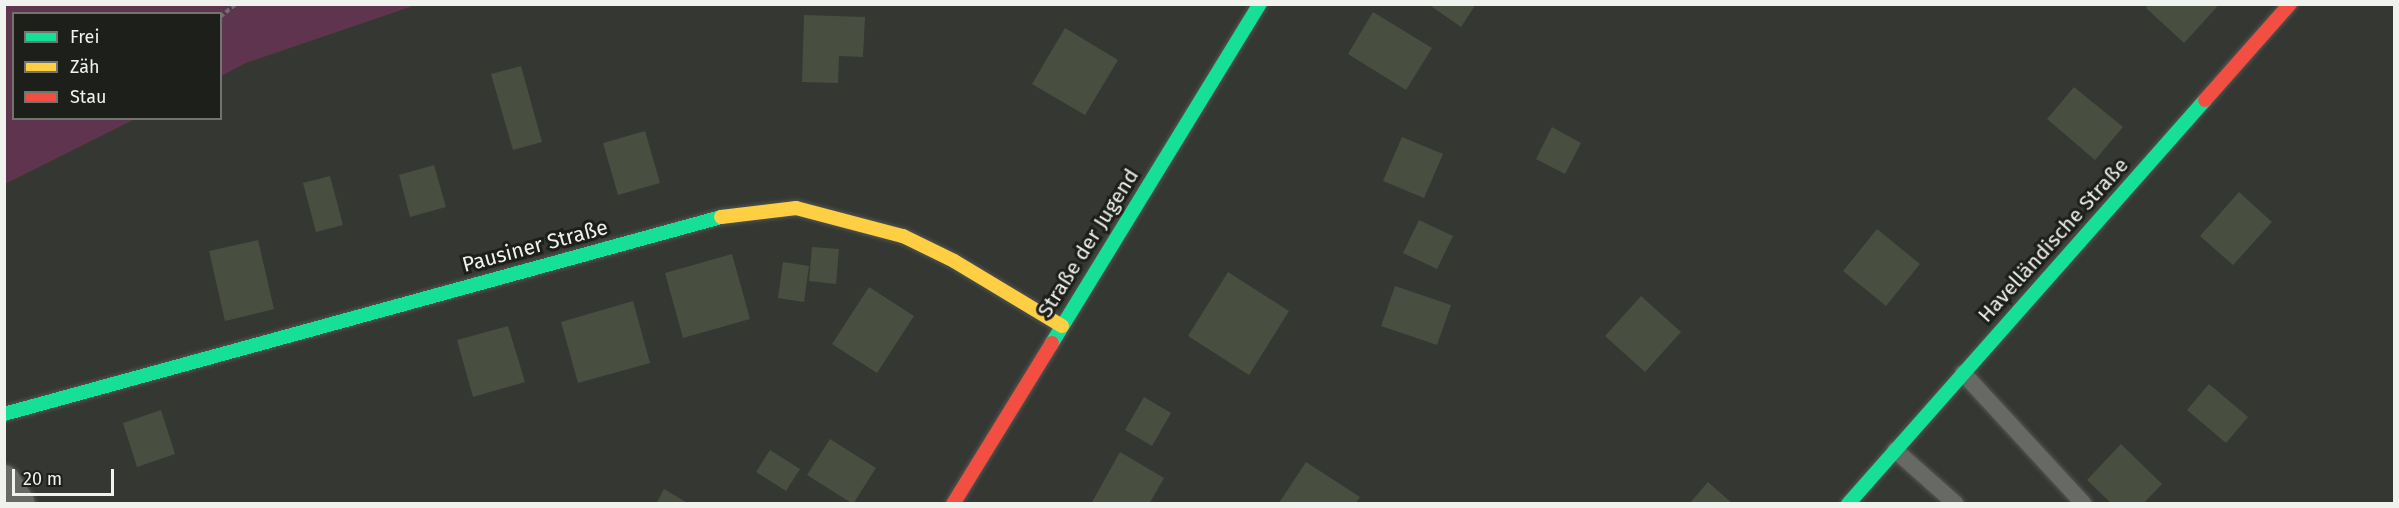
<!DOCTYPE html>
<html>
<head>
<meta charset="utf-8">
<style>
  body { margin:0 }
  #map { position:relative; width:2399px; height:508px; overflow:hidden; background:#343732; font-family:"Fira Sans",sans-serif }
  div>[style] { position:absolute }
  .green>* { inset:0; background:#5f344f }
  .building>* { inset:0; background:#484f41 }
  .path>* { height:4px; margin-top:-2px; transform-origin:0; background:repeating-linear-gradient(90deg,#6e706d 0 4.5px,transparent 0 7.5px) }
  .roads { filter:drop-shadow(0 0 2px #525551) drop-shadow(0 0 2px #525551) }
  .lane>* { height:16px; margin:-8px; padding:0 8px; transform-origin:8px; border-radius:8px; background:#676965 }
  .street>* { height:32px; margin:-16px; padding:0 16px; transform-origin:16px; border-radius:16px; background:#676965 }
  .fast>* { height:14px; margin:-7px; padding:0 7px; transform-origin:7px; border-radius:7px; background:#16e098 }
  .slow>* { height:14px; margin:-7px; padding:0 7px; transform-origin:7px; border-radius:7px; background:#ffcf43 }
  .jam>* { height:14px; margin:-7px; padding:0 7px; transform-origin:7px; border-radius:7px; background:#f24e42 }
  span { translate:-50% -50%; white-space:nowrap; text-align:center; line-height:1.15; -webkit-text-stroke:6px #1d1f1b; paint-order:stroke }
  .street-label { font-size:21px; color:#f0f3ed }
  .frame { position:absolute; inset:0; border:6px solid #f0f3ed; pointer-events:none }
  .legend { position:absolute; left:12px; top:12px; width:210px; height:108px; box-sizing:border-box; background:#1d1f1b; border:2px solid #71746f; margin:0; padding:8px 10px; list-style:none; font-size:18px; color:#f0f3ed }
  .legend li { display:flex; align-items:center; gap:12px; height:30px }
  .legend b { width:30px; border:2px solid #71746f }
  .scale { position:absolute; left:12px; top:469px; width:102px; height:27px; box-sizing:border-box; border:3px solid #f0f3ed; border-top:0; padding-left:8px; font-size:18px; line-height:21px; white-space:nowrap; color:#f0f3ed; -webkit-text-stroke:4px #1d1f1b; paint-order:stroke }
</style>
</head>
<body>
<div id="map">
  <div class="green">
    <div style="clip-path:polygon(5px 4px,416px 4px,416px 5px,246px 63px,221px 76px,220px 14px,14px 14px,14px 118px,135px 119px,5px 184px)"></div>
  </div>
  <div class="building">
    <div style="clip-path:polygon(1428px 4px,1476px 4px,1461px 27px)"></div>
    <div style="clip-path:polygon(2149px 4px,2214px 4px,2217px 7px,2184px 43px,2146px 8px)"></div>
    <div style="clip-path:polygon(1373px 12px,1432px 48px,1406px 90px,1348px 54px)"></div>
    <div style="clip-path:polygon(804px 15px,865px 17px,863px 57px,839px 56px,838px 83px,802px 82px)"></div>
    <div style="clip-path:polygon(1065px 28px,1118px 60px,1085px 115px,1032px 84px)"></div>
    <div style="clip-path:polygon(521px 66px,542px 142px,513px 150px,491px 74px)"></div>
    <div style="clip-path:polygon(2074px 87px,2123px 127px,2095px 160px,2047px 119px)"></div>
    <div style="clip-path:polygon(1552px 127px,1581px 143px,1565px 174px,1536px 159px)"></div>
    <div style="clip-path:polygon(645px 131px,660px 183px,618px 195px,603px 143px)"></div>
    <div style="clip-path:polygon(1402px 137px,1443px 154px,1424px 198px,1383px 181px)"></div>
    <div style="clip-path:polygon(434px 165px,446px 207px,410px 217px,399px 175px)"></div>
    <div style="clip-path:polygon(330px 176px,343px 225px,316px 232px,303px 183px)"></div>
    <div style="clip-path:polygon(2239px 192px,2272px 222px,2233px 265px,2200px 236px)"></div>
    <div style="clip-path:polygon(1419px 220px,1453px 236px,1437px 269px,1403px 253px)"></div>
    <div style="clip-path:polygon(1877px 229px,1920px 264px,1886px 306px,1843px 271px)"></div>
    <div style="clip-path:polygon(258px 240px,274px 309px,225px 321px,209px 251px)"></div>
    <div style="clip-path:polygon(812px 247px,839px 249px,836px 284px,809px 281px)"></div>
    <div style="clip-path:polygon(732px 254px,750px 319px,683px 338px,665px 273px)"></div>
    <div style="clip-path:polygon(783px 262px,809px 266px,804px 302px,778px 298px)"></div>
    <div style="clip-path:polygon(1228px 272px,1289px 311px,1249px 375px,1188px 336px)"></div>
    <div style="clip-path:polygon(1395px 286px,1451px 305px,1437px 345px,1381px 326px)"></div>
    <div style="clip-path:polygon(869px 287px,914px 316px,877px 373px,832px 344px)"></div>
    <div style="clip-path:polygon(1641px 296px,1681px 332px,1645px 372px,1605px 336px)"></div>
    <div style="clip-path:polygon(633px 301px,650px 363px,578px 383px,561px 322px)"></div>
    <div style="clip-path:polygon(508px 326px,525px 382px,473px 397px,457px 340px)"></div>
    <div style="clip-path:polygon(2209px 384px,2248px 417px,2226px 443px,2187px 410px)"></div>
    <div style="clip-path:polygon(1144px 397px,1171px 413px,1152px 446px,1125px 430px)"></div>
    <div style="clip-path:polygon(161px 410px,175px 454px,137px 467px,123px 423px)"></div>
    <div style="clip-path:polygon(830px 439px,876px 468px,853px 504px,807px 475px)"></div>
    <div style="clip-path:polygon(2121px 444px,2162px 484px,2143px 504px,2112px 504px,2087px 480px)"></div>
    <div style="clip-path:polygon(770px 450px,800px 469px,786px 491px,756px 472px)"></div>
    <div style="clip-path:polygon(1120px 452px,1164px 478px,1149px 504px,1091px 504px)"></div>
    <div style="clip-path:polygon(1306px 462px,1360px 497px,1355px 504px,1279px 503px)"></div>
    <div style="clip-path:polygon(1708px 482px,1733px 504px,1689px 504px)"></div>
    <div style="clip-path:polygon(664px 489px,689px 504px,656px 504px)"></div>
  </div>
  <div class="path">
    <div style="left:220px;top:17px;width:21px;rotate:-39deg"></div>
  </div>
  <div class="roads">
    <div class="lane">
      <div style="left:1963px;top:373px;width:178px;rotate:47.3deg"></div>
      <div style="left:1895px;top:450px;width:81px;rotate:41.5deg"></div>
    </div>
    <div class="street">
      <div style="left:4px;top:481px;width:27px;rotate:57deg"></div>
    </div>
    <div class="fast">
      <div style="left:1052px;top:343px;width:398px;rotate:-58.5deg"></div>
      <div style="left:4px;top:414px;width:744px;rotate:-15.36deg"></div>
      <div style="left:1848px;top:504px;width:539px;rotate:-48.53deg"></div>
    </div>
    <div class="slow">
      <div style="left:721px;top:217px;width:76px;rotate:-6.8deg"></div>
      <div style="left:796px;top:208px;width:111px;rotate:14.7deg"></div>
      <div style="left:903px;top:236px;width:57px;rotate:26.1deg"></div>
      <div style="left:954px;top:261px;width:126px;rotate:31deg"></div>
    </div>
    <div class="jam">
      <div style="left:2205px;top:100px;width:128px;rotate:-48.5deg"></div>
      <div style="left:953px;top:504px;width:189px;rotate:-58.4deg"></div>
    </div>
  </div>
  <div class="street-label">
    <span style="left:2053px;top:240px;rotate:-48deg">Havelländische Straße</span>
    <span style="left:1088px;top:243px;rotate:-58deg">Straße der Jugend</span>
    <span style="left:535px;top:246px;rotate:-15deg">Pausiner Straße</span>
  </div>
  <div class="frame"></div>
  <ul class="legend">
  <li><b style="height:8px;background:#16e098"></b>Frei</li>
  <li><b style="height:8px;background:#ffcf43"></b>Zäh</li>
  <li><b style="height:8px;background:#f24e42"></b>Stau</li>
  </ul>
  <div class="scale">20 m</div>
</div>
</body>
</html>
